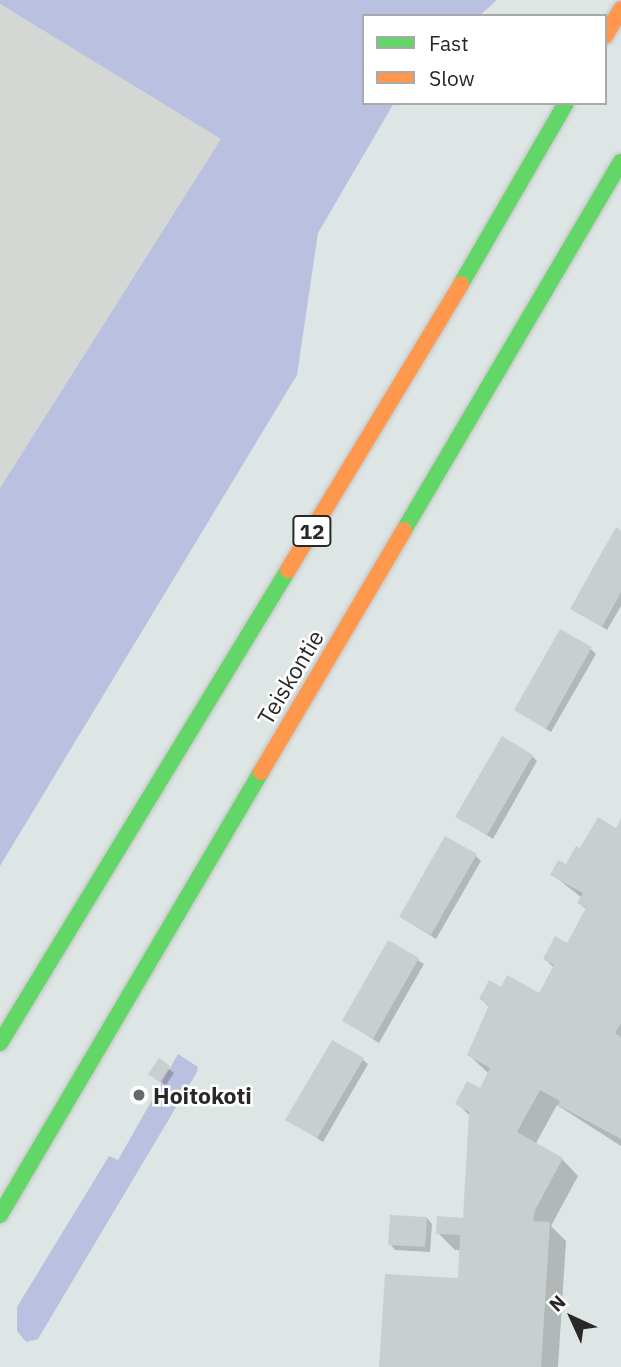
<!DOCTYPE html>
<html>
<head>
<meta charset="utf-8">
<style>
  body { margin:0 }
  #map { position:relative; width:621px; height:1367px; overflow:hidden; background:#dee6e5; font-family:"IBM Plex Sans",sans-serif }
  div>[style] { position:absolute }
  .industrial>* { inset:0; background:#d5d7d5 }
  .green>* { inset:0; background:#bac1e0 }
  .shadow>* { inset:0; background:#0003 }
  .building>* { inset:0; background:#c9cfce }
  .roads { filter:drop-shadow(0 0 2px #c0c3c2) drop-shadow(0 0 2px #c0c3c2) }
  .fast>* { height:16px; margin:-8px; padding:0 8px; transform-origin:8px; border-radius:8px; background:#63d668 }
  .slow>* { height:16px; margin:-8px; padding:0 8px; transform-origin:8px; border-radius:8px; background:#ff974d }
  .dots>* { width:19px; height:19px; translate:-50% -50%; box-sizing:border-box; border:4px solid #fff; border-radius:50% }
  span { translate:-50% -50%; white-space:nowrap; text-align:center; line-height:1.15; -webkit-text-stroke:5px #fff; paint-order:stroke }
  .shield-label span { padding:2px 5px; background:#fff; border:2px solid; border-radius:5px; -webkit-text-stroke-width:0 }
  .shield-label { font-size:21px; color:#282828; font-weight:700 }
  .street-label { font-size:23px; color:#282828 }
  .poi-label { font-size:23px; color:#282828; font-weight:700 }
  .left { translate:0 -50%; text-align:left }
  .legend { position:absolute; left:362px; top:14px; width:245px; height:91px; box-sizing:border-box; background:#fff; border:2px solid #a9a9a9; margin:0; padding:9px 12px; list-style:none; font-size:21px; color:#282828 }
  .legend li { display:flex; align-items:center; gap:14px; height:35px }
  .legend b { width:35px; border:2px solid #a9a9a9 }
  .north { position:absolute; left:537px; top:1283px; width:70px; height:70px; -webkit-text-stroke:5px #fff; paint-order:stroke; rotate:315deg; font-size:19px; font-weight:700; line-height:28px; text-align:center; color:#282828 }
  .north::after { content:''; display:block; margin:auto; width:24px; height:32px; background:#282828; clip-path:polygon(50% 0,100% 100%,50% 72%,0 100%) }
</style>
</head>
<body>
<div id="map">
  <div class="industrial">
    <div style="clip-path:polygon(0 4px,222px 139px,0 488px)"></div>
  </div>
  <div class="green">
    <div style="clip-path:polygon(0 0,497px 0,479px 16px,364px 16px,364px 103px,394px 103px,318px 233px,297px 375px,0 866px,0 488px,221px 139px,0 4px)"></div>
    <div style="clip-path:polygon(178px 1054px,198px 1067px,197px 1072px,38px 1339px,26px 1342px,17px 1331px,17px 1307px,109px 1156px,118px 1160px)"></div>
  </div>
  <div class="shadow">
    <div style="clip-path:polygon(621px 532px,621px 606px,607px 630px,572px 608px)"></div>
    <div style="clip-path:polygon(591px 649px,596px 654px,551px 732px,516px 710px)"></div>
    <div style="clip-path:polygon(532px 756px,537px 761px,493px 839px,457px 817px)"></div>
    <div style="clip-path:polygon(621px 821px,621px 1146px,557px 1105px,535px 1145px,562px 1159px,578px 1176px,551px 1226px,566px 1241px,558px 1367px,381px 1367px,459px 1280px,461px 1250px,455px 1250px,438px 1233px,465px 1220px,471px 1117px,457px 1103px,480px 1090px,489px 1074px,469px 1055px,490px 1008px,481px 999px,502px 989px,539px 996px,554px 968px,545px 959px,568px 945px,587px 910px,579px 903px,582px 898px,552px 874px,616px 830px)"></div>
    <div style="clip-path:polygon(476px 856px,481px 861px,436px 939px,401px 917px)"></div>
    <div style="clip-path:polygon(388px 942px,424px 964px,379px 1043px,344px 1020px)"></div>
    <div style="clip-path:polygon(362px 1059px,368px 1064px,323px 1142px,288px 1120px)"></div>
    <div style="clip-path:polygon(159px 1061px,174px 1073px,166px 1085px,156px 1079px)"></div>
    <div style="clip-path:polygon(427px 1218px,432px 1224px,430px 1252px,395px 1250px,390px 1244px)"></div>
  </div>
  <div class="building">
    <div style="clip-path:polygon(616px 527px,621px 530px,621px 592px,602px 627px,570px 609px)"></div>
    <div style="clip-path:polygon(560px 629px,592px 647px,546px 729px,514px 710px)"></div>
    <div style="clip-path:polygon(502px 736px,533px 755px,487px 835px,455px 817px)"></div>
    <div style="clip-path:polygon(598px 817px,616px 828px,621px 818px,621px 1023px,615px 1033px,621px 1037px,621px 1139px,558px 1105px,560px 1101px,540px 1090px,517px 1132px,563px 1158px,535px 1210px,533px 1221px,550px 1222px,541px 1367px,379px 1367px,385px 1274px,458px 1278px,460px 1235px,436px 1234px,437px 1216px,463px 1218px,469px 1112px,455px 1104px,467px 1081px,480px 1088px,490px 1068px,467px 1055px,489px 1005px,479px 999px,489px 980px,501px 987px,507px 975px,539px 993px,554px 965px,543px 959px,555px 936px,567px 943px,586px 908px,577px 903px,583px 893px,550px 875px,558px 860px,566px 864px,576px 846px,580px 848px)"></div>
    <div style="clip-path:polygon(445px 836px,477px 854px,431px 935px,399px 917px)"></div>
    <div style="clip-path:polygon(388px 940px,419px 958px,373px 1039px,342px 1021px)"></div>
    <div style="clip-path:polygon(332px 1040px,364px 1058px,317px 1138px,285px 1120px)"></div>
    <div style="clip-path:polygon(159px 1058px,170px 1066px,160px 1082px,148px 1074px)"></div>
    <div style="clip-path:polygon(390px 1215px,427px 1217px,425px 1247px,388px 1245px)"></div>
  </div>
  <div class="roads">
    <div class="fast">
      <div style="left:461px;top:284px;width:209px;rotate:-59.9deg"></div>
      <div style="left:404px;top:530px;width:427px;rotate:-59.5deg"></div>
      <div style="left:0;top:1043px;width:554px;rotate:-58.66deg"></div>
      <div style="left:0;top:1215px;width:514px;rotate:-59.49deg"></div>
    </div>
    <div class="slow">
      <div style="left:605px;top:36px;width:31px;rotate:-59deg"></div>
      <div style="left:288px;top:570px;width:334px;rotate:-58.8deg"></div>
      <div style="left:261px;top:772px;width:281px;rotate:-59.4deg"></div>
    </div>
  </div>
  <div class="dots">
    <div style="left:139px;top:1095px;background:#686a6a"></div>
  </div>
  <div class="shield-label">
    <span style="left:312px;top:531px">12</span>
  </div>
  <div class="street-label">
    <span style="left:290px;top:677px;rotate:-59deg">Teiskontie</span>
  </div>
  <div class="poi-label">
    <span class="left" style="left:153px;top:1095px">Hoitokoti</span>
  </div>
  <ul class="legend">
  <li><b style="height:9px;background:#63d668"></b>Fast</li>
  <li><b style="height:9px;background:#ff974d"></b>Slow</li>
  </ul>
  <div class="north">N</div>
</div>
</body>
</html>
